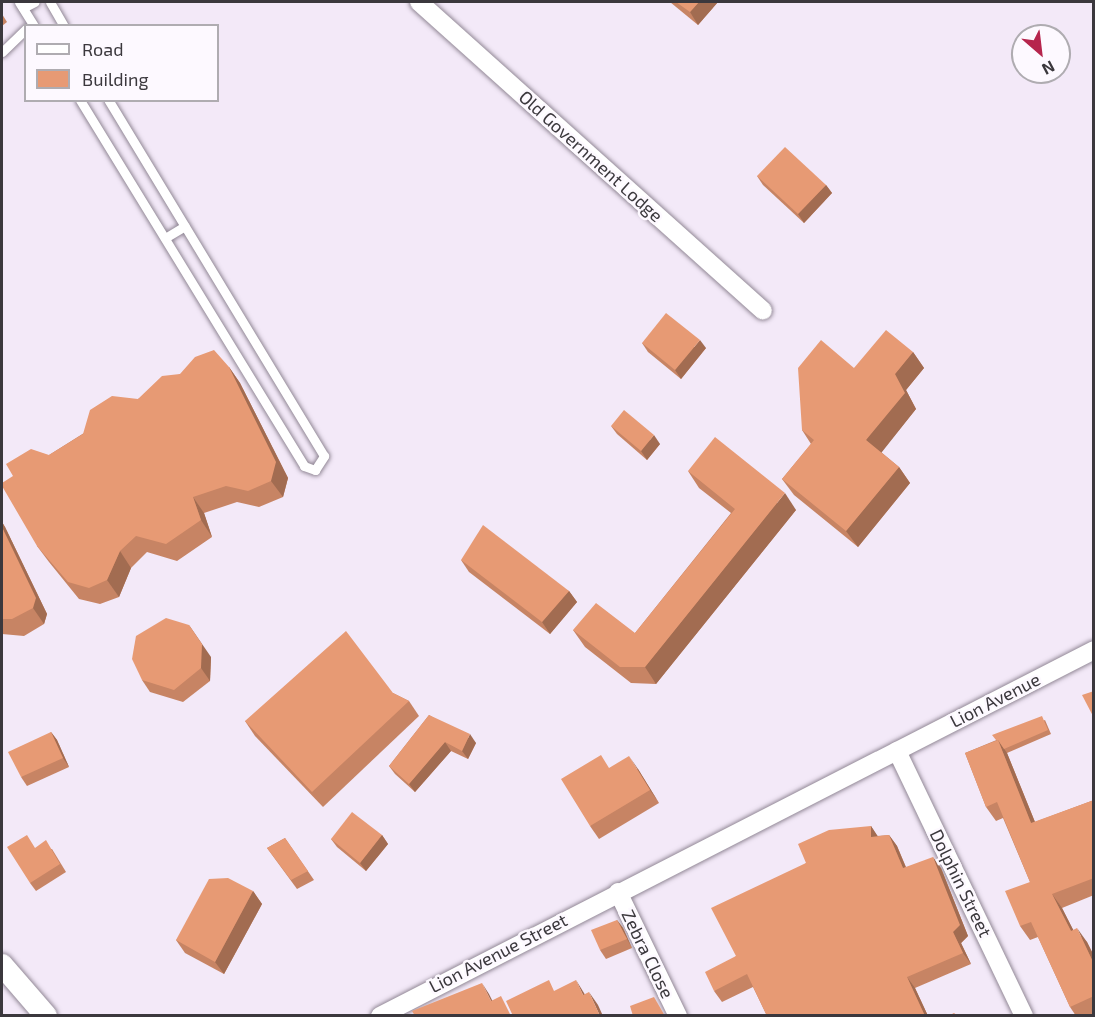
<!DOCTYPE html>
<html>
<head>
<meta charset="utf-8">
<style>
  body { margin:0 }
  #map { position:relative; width:1095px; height:1017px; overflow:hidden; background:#f3e9f8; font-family:"Exo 2",sans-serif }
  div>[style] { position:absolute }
  .roads { filter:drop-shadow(0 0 2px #928896) drop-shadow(0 0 2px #928896) }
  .service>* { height:9px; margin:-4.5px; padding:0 4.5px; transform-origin:4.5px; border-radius:4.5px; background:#fff }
  .minor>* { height:18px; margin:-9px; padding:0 9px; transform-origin:9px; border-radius:9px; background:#fff }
  .tertiary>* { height:22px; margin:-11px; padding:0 11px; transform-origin:11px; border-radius:11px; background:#fff }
  .wall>* { inset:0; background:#c78464 }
  .shaded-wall>* { inset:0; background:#a26c51 }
  .building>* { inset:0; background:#e79a74 }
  span { translate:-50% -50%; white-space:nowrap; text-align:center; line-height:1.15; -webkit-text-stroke:5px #fdf9ff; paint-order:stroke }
  .street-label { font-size:18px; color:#3b383d }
  .frame { position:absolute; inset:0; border:3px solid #3b383d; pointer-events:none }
  .legend { position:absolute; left:24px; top:24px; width:195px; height:78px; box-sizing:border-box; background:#fdf9ff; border:2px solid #afacb1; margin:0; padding:8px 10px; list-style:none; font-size:18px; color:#3b383d }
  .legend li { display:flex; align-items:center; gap:12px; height:30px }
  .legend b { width:30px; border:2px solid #afacb1 }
  .north { position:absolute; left:1011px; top:24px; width:60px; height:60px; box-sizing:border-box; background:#fdf9ff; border:2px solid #afacb1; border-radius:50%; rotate:152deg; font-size:16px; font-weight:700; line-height:24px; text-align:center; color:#3b383d }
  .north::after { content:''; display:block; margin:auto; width:21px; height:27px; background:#b6254d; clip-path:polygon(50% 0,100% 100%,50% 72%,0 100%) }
</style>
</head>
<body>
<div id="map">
  <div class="roads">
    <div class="service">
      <div style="left:19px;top:2px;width:28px;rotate:58deg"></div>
      <div style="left:50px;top:2px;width:28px;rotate:60deg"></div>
      <div style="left:23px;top:8px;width:13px;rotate:-27deg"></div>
      <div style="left:2px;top:52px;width:33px;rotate:-44deg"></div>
      <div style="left:80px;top:100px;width:429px;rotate:58.5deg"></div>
      <div style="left:304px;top:466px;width:12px;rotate:20deg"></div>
      <div style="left:315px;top:470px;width:17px;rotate:-57deg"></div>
      <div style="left:324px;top:456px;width:416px;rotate:-121.2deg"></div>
      <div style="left:165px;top:238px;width:23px;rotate:-31deg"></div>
    </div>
    <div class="minor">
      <div style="left:419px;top:2px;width:462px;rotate:41.9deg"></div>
      <div style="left:897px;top:751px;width:294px;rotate:64.4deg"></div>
      <div style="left:618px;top:892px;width:138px;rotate:64.2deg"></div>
      <div style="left:380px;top:1016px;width:802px;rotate:-27.14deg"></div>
    </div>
    <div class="tertiary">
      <div style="left:2px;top:965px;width:67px;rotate:49.2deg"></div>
    </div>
  </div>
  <div class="wall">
    <div style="clip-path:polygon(670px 2px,718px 2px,698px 25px)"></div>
    <div style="clip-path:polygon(2px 14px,7px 22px,2px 26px)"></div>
    <div style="clip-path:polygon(757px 176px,826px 185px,832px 193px,804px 223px,763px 185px)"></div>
    <div style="clip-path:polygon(642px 343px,706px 348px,681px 379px,648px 352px)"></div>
    <div style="clip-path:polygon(913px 352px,924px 368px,906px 390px,916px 409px,881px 452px,899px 467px,910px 483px,858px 547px,794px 495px,782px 479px,811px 444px,802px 430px,854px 368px)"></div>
    <div style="clip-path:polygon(229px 367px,240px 383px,288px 478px,283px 497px,259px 507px,237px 502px,204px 513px,212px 537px,177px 561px,147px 552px,131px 568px,119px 597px,100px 604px,79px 599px,49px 562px,37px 546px,49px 455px,138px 399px,180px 374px)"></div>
    <div style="clip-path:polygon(611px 426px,660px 444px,647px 460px,617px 434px)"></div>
    <div style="clip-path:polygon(688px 471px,796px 510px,656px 684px,631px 683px,585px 647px,573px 630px,635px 633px,731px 513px,699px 488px)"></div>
    <div style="clip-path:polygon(2px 522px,5px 527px,47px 614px,44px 624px,24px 636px,2px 634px)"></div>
    <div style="clip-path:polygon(461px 560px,569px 591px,577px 602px,550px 634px,469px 572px)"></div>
    <div style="clip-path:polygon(211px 657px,210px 681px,183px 702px,150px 692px,142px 680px)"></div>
    <div style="clip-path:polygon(393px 693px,409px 701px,419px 716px,323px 807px,255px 736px,245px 721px)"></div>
    <div style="clip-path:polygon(429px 715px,476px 743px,468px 759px,451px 751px,415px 792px,395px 774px,389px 766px)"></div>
    <div style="clip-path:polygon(1045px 720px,1051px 734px,1007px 753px,1035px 822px,1094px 800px,1094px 895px,1062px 908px,1073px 930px,1087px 942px,1094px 956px,1094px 1014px,1090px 1016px,1076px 1016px,1070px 1007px,1038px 937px,1030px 940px,1020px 926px,1030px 882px,1003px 818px,996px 821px,986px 807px,965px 753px)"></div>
    <div style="clip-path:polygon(51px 732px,57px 740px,69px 767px,27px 786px,21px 777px)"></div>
    <div style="clip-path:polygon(610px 768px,638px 769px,659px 803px,599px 839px,590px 826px)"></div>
    <div style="clip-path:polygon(871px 826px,877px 836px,889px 835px,897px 846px,906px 867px,941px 868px,968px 936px,961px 943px,971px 964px,915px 988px,928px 1016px,767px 1016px,753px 987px,722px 1002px,714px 991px,736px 956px,806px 863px)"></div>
    <div style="clip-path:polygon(382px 835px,388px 844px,366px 871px,337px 847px,331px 839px)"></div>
    <div style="clip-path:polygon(285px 838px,314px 880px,297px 889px,267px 848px)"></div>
    <div style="clip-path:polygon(35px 848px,52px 849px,66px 872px,36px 891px,30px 883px)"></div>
    <div style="clip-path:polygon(253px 891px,262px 904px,224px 974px,185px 953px,176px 940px)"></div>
    <div style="clip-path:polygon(617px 920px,623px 928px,632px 948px,606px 959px,600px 950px)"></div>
  </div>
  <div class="shaded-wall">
    <div style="clip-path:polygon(699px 2px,718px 2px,698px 25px,690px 12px)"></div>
    <div style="clip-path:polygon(826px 185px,832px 193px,804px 223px,798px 214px)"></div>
    <div style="clip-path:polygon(700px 340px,706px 348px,681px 379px,675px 370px)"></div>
    <div style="clip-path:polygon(913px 352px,924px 368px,906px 390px,916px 409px,878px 457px,866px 440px,895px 374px)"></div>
    <div style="clip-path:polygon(229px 367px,240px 383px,288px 478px,283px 497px,271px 481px)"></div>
    <div style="clip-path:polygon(654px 435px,660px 444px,647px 460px,641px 451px)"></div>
    <div style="clip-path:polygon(899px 467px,910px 483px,858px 547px,846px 531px)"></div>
    <div style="clip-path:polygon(785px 493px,796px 510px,656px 684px,645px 667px)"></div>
    <div style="clip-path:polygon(193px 497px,204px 513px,212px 537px,201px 520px)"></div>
    <div style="clip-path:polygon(2px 522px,5px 527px,47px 614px,44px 624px,33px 608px,2px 527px)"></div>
    <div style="clip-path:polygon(120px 551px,131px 568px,119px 597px,107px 580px)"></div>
    <div style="clip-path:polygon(569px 591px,577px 602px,550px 634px,542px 622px)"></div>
    <div style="clip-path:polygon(189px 625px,211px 657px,210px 681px,201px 668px)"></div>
    <div style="clip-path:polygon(51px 732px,57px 740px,69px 767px,63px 758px)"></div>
    <div style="clip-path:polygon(470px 734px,476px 743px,468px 759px,462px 751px)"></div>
    <div style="clip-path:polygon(998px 740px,1007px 753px,1041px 837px,1031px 823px)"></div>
    <div style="clip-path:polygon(445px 742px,451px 751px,415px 792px,409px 784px)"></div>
    <div style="clip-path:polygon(629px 756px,638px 769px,659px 803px,650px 790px)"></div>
    <div style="clip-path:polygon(871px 826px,879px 838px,871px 837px)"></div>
    <div style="clip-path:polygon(382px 835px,388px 844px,366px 871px,360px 863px)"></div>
    <div style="clip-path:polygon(889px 835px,897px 846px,911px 880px,903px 868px)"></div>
    <div style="clip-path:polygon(933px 857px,941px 868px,968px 936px,961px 943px,971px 964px,963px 953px,953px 932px)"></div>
    <div style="clip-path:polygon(253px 891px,262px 904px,224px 974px,215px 962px)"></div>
    <div style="clip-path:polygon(1052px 894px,1062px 908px,1081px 945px,1071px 931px)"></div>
    <div style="clip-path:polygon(617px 920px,623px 928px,632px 948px,627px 939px)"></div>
    <div style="clip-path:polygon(1077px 928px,1087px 942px,1094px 956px,1094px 964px)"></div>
    <div style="clip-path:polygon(907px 977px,915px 988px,928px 1016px,925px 1016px)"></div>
    <div style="clip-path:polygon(576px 980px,584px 993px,592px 1008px,583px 995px)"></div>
    <div style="clip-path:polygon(482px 983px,489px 994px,498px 1012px,491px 1001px)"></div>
    <div style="clip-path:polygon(589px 992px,598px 1005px,603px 1016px,600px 1016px)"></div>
  </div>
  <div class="building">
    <div style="clip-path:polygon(676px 2px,699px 2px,690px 12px)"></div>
    <div style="clip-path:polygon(785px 147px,826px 185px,798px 214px,757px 176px)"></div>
    <div style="clip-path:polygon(666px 313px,700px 340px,675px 370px,642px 343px)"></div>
    <div style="clip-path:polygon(886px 330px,913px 352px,895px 374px,905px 393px,866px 440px,899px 467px,846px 531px,782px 479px,814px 440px,802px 430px,798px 368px,821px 340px,854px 368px)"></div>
    <div style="clip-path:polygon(214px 350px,229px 367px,276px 462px,271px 481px,248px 491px,226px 486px,193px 497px,201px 520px,166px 544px,136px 536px,120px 551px,107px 580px,89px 588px,68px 582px,37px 546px,2px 486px,2px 483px,13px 476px,6px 464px,31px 449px,49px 455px,83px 434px,90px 410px,112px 396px,138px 399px,162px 376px,180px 374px,195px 357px)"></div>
    <div style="clip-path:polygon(624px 410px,654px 435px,641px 451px,611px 426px)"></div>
    <div style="clip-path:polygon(715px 437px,785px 493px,645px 667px,620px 667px,573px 630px,596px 603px,635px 633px,735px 509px,688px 471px)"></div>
    <div style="clip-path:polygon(483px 525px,569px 591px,542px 622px,461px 560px)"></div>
    <div style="clip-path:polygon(2px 527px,36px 598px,33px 608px,12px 619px,2px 619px)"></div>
    <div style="clip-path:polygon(166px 618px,189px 625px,202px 644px,201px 668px,174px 690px,142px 680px,132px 659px,136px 636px)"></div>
    <div style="clip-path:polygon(346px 631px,393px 693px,409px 701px,312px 792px,245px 721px)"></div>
    <div style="clip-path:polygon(1094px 691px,1094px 718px,1082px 695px)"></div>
    <div style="clip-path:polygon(429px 715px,470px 734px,462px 751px,445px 742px,409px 784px,389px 766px)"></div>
    <div style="clip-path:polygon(1042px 716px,1048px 730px,1004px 749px,998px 740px,996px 740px,992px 735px)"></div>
    <div style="clip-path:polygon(51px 732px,63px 758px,21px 777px,8px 752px)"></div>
    <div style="clip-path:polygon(998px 740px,1031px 823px,1094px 800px,1094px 878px,1052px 894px,1071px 931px,1077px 928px,1094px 964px,1094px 996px,1070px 1007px,1031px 922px,1020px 926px,1005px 891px,1030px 882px,997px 802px,986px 807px,965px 753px)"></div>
    <div style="clip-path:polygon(601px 755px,609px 768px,629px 756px,650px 790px,590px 826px,561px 779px)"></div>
    <div style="clip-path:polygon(352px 812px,382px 835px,360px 863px,331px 839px)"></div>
    <div style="clip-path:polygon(871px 826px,871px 837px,889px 835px,903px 868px,933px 857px,960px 925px,953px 932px,963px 953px,907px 977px,925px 1016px,767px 1016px,747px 974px,714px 991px,705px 972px,736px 956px,711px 908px,806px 863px,798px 844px,829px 830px)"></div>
    <div style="clip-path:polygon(27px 835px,35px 848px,46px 840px,60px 864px,30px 883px,7px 847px)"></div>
    <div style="clip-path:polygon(285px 838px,308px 871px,291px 880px,267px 848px)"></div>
    <div style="clip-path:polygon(228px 878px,253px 891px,215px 962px,176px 940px,209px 879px)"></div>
    <div style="clip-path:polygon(617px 920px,627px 939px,600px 950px,591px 930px)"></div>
    <div style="clip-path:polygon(549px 980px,554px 991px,576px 980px,583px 995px,589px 992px,600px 1016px,513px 1016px,506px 1001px)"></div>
    <div style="clip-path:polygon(482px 983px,491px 1001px,501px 996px,511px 1016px,415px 1016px,412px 1011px)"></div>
    <div style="clip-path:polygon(654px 997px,665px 1016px,633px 1016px,630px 1006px)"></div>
    <div style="clip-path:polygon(954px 1013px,958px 1016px,948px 1016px)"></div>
  </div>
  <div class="street-label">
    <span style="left:591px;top:156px;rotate:42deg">Old Government Lodge</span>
    <span style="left:995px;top:700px;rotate:-27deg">Lion Avenue</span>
    <span style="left:961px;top:883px;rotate:64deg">Dolphin Street</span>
    <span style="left:498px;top:953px;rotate:-27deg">Lion Avenue Street</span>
    <span style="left:648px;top:954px;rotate:64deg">Zebra Close</span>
  </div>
  <div class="frame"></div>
  <ul class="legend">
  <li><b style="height:8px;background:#fff"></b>Road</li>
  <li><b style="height:16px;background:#e79a74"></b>Building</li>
  </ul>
  <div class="north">N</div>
</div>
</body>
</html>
